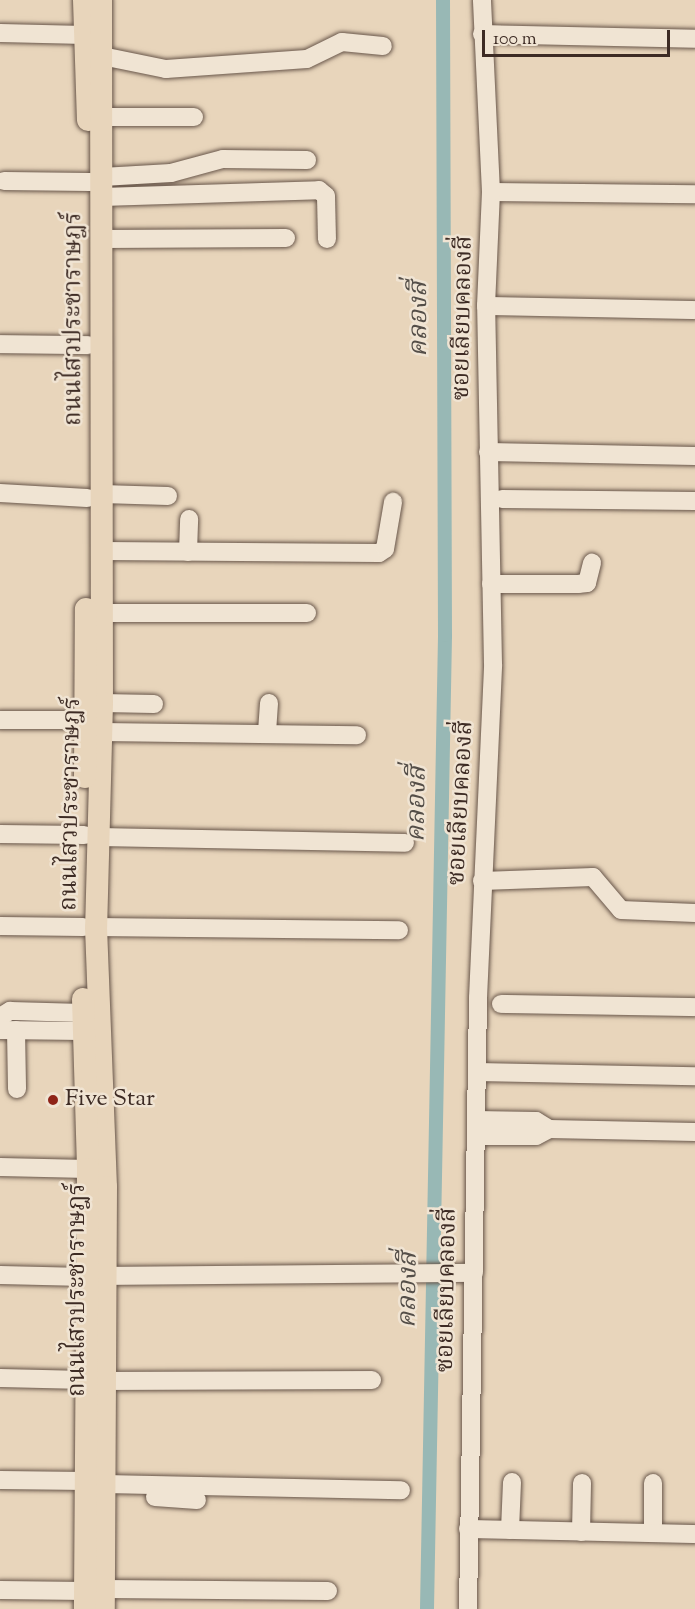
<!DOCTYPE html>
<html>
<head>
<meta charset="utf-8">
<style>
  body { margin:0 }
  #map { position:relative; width:695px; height:1609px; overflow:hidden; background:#e8d5bb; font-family:"Sorts Mill Goudy","Noto Serif Thai",serif }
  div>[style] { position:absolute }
  .canal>* { height:14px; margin:-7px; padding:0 7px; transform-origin:7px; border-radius:7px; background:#98b8b5 }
  .roads { filter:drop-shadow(0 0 2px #68564a) drop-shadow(0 0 2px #68564a) }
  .minor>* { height:18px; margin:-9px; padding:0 9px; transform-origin:9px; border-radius:9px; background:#f0e4d3 }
  .major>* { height:22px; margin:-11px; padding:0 11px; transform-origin:11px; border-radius:11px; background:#e8d5bb }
  .dots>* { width:16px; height:16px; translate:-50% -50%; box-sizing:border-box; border:3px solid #f0e4d3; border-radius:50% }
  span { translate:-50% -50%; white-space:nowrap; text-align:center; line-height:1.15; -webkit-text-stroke:5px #f0e4d3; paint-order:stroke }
  .street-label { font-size:24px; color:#3d2b24 }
  .poi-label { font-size:24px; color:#3d2b24 }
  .left { translate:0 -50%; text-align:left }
  .water-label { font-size:26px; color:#544e48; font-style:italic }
  .scale { position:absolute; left:482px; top:30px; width:188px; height:27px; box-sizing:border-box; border:3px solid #3d2b24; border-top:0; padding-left:8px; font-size:18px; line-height:21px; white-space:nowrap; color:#3d2b24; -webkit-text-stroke:4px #f0e4d3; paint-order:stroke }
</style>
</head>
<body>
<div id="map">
  <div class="canal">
    <div style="left:427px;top:1609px;width:974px;rotate:-88.94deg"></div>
    <div style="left:445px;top:635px;width:635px;rotate:-90.18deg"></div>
  </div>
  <div class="roads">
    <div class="minor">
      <div style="left:0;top:33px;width:85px;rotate:1.3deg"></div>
      <div style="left:482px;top:34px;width:213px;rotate:1.3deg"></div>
      <div style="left:102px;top:56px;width:65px;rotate:11.5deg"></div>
      <div style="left:166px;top:69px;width:141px;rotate:-4.1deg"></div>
      <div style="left:307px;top:59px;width:39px;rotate:-26deg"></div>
      <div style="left:342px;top:42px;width:41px;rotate:5.6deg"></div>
      <div style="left:102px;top:117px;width:92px"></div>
      <div style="left:102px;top:177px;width:69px;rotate:-3.3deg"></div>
      <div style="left:171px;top:173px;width:54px;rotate:-15.1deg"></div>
      <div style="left:223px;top:159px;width:84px;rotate:0.7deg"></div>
      <div style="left:4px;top:181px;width:86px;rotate:0.7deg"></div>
      <div style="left:491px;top:192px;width:204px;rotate:0.6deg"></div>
      <div style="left:102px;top:197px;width:217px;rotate:-1.8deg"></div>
      <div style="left:319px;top:190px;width:9px;rotate:41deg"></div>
      <div style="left:326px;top:196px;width:43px;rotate:88.7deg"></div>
      <div style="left:102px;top:239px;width:184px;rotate:-0.3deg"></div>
      <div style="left:486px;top:306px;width:209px;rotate:1.1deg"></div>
      <div style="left:0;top:344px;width:88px;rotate:0.7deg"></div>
      <div style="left:488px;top:452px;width:207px;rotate:1.1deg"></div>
      <div style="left:0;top:493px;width:87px;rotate:3.3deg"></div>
      <div style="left:102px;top:494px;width:66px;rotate:1.7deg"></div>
      <div style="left:502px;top:499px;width:193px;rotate:0.6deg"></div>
      <div style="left:102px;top:551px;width:277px;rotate:0.4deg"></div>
      <div style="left:379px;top:553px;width:7px;rotate:-34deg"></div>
      <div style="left:385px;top:549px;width:48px;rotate:-80.3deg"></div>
      <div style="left:188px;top:552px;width:33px;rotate:-88deg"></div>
      <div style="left:491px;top:584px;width:87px"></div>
      <div style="left:578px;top:584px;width:9px;rotate:-6deg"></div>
      <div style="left:587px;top:583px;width:21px;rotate:-76deg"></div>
      <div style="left:90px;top:613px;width:217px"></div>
      <div style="left:102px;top:703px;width:52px;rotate:1.1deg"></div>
      <div style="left:0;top:720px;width:85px"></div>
      <div style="left:101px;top:732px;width:256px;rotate:0.7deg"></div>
      <div style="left:267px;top:732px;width:29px;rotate:-86deg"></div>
      <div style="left:0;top:834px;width:84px;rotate:0.7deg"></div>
      <div style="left:99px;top:837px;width:306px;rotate:1.1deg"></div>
      <div style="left:482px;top:881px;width:111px;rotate:-2.1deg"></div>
      <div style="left:593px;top:877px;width:43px;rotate:49.7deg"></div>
      <div style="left:621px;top:910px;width:74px;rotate:2.3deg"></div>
      <div style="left:0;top:926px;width:83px;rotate:0.7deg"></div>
      <div style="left:96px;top:927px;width:303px;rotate:0.6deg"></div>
      <div style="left:501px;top:1004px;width:194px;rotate:0.9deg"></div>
      <div style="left:0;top:1017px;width:12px;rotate:-31deg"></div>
      <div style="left:10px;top:1011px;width:73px;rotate:1.6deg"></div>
      <div style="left:0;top:1030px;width:82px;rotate:0.7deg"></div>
      <div style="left:16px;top:1030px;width:59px;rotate:89deg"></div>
      <div style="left:477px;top:1072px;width:218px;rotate:1.1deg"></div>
      <div style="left:549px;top:1129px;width:146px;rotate:1.2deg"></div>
      <div style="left:476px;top:1136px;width:60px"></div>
      <div style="left:536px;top:1136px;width:15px;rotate:-28deg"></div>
      <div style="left:549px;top:1129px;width:15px;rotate:-148deg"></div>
      <div style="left:536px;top:1121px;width:60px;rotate:-179deg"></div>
      <div style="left:0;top:1167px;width:88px;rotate:1.3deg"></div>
      <div style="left:0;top:1275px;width:85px;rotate:1.3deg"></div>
      <div style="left:106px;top:1276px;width:368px;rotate:-0.5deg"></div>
      <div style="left:0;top:1378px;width:85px;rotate:1.3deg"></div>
      <div style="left:106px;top:1381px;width:266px;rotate:-0.2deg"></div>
      <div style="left:0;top:1480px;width:86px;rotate:0.7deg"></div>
      <div style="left:653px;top:1483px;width:50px;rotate:90deg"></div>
      <div style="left:105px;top:1484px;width:296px;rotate:1.2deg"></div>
      <div style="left:155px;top:1497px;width:42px;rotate:4.1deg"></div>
      <div style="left:468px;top:1529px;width:227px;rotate:1.3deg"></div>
      <div style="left:510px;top:1530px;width:48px;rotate:-87.6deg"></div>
      <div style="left:581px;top:1532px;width:49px;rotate:-88.8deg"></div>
      <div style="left:105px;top:1589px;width:223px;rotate:0.5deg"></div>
      <div style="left:0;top:1590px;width:85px;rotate:0.7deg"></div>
      <div style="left:468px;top:1609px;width:611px;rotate:-89.06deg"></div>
      <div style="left:478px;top:998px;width:334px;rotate:-87.4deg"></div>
      <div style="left:493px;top:664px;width:358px;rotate:-91.1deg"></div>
      <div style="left:486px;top:306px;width:114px;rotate:-87.5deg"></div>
      <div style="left:491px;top:192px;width:192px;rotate:-92.7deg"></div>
    </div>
    <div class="major">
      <div style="left:84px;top:0;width:120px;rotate:88.1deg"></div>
      <div style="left:101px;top:0;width:703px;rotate:89.92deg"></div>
      <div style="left:102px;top:703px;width:224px;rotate:91.5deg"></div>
      <div style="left:96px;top:927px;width:260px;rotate:87.8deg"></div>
      <div style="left:106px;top:1187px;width:422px;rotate:90.3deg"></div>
      <div style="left:85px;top:777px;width:168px;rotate:-89.7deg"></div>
      <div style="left:83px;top:999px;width:170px;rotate:88.3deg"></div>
      <div style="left:88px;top:1169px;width:440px;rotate:90.4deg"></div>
    </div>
  </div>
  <div class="dots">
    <div style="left:53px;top:1100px;background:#8f2418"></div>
  </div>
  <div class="street-label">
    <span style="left:464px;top:318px;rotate:-89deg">ซอยเลียบคลองสี่</span>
    <span style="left:75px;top:319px;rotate:-90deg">ถนนไสวประชาราษฎร์</span>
    <span style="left:462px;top:803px;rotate:-87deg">ซอยเลียบคลองสี่</span>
    <span style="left:72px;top:804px;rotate:-89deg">ถนนไสวประชาราษฎร์</span>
    <span style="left:79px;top:1290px;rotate:-90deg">ถนนไสวประชาราษฎร์</span>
    <span style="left:448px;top:1290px;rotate:-89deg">ซอยเลียบคลองสี่</span>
  </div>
  <div class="poi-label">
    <span class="left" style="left:65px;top:1100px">Five Star</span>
  </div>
  <div class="water-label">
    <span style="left:420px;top:319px;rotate:-90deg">คลองสี่</span>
    <span style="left:418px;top:804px;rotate:-89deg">คลองสี่</span>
    <span style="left:409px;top:1290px;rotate:-89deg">คลองสี่</span>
  </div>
  <div class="scale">100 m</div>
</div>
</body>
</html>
